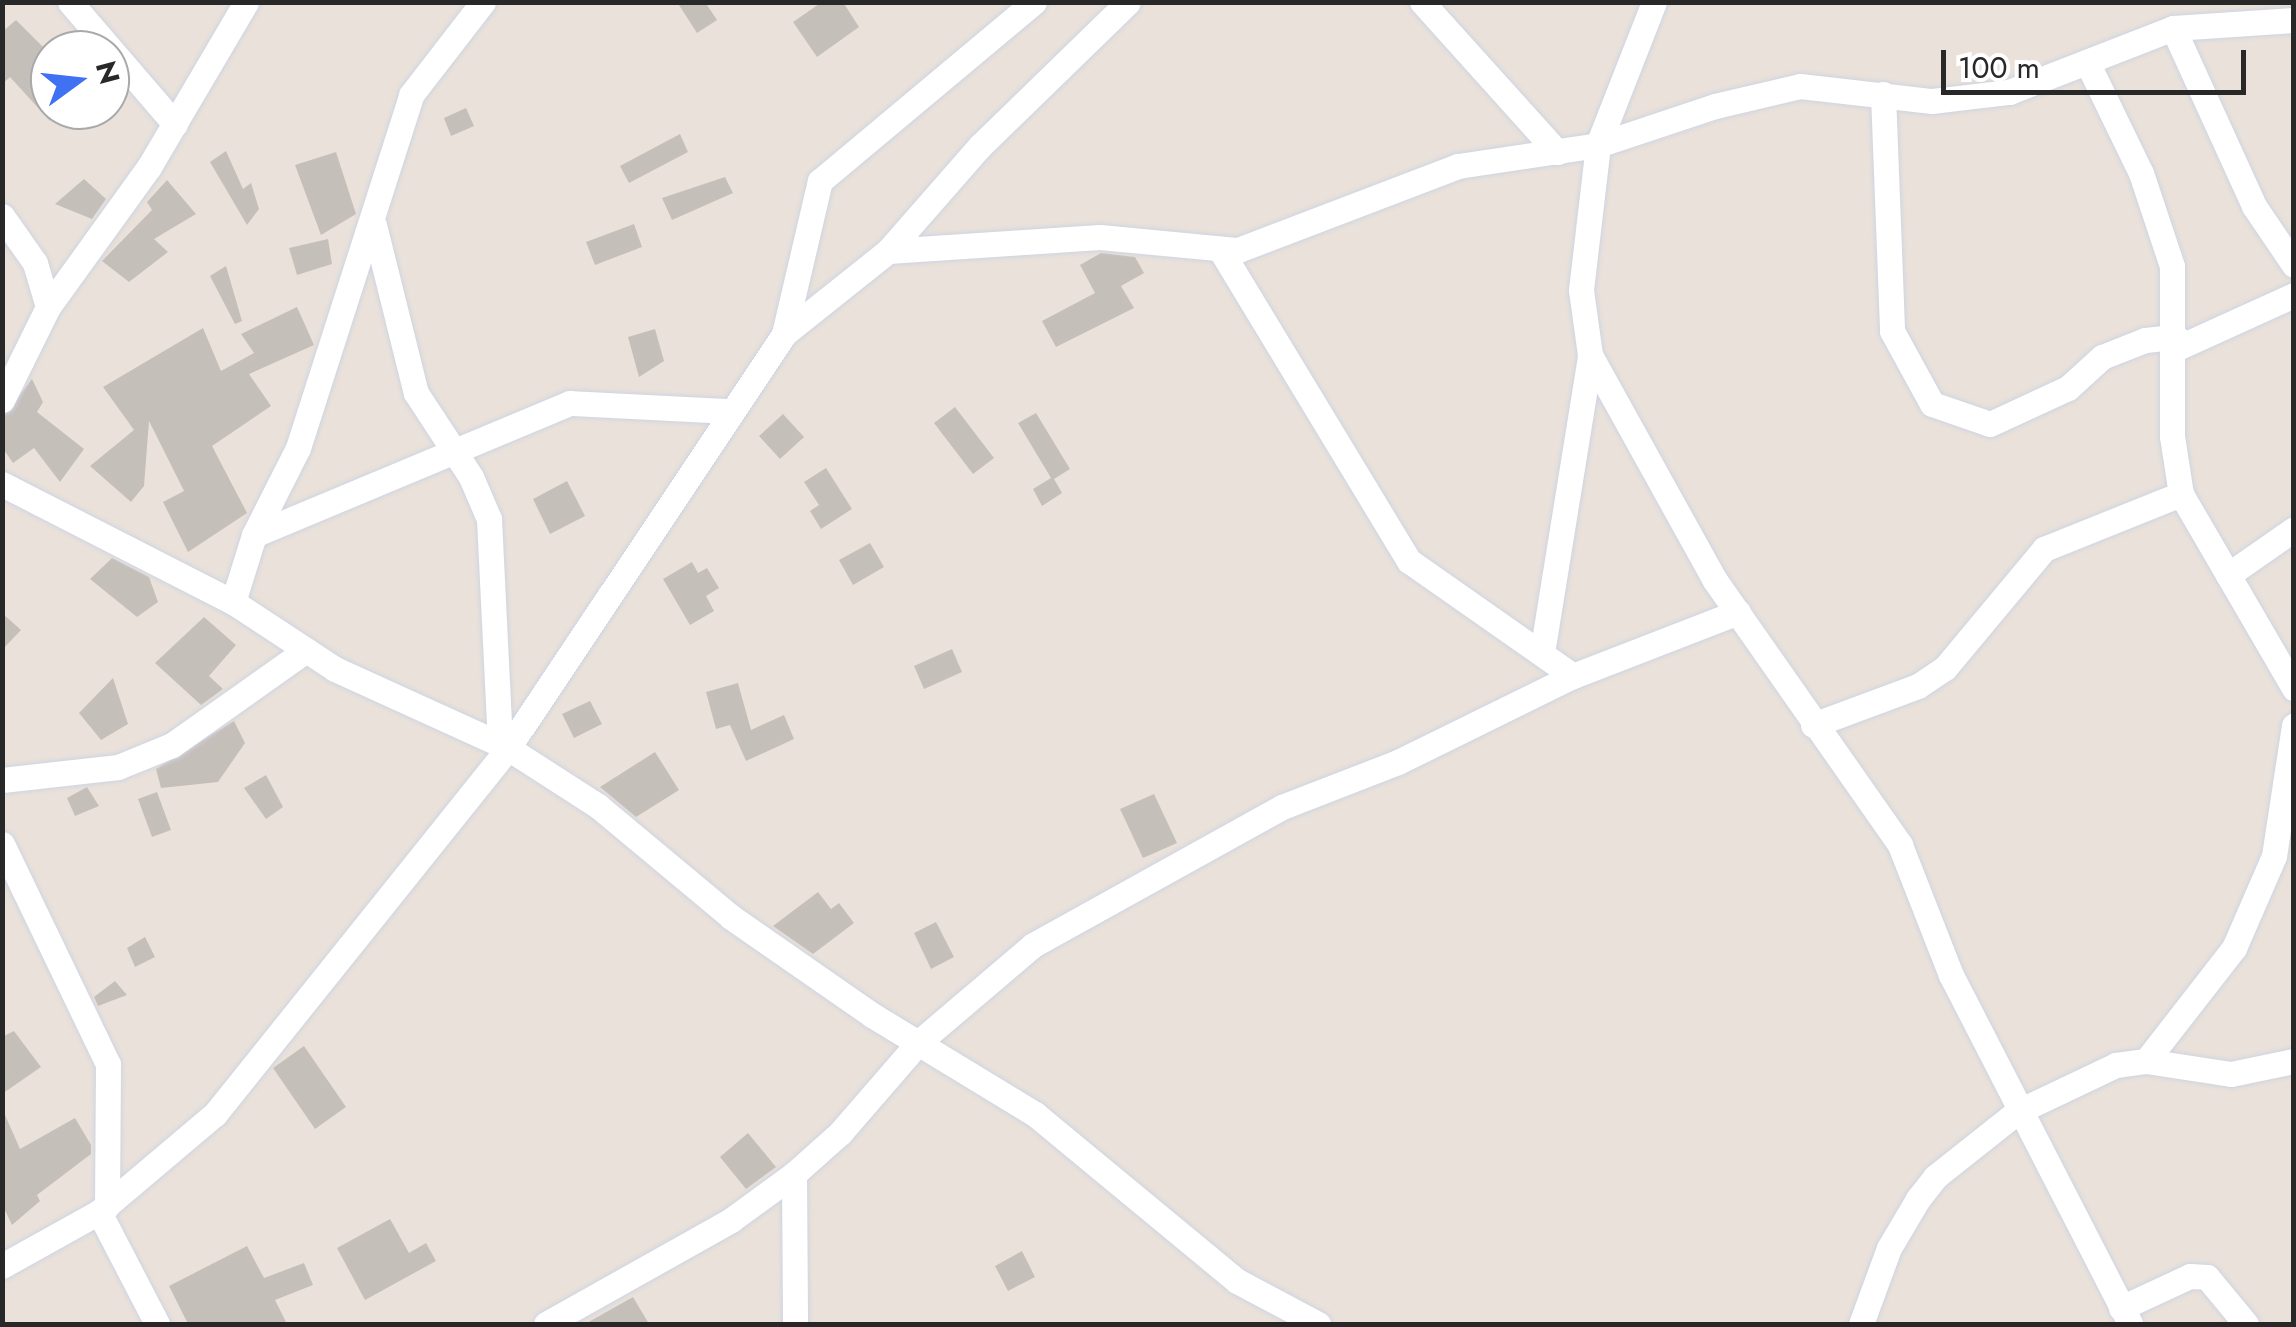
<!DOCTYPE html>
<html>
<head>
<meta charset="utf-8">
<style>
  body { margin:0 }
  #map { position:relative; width:2296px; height:1327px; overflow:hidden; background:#eae2da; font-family:Jost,sans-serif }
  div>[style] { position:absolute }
  .building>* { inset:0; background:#c5bfba }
  .roads { filter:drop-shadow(0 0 2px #cfd4e1) drop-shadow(0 0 2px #cfd4e1) }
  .street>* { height:25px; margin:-12.5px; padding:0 12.5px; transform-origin:12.5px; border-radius:12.5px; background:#fff }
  span { translate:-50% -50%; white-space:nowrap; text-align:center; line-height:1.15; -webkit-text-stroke:9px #fff; paint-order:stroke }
  .frame { position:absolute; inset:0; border:5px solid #282828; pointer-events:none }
  .north { position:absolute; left:30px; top:30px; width:100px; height:100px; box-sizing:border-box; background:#fff; border:2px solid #a9a9a9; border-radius:50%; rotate:75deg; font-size:28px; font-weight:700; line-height:40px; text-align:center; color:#282828 }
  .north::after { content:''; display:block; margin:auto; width:35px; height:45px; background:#3f71f2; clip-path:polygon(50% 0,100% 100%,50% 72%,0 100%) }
  .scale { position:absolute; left:1941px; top:50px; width:305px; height:45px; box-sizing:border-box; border:5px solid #282828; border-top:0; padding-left:12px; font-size:30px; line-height:35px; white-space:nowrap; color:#282828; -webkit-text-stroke:8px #fff; paint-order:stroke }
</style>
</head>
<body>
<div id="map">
  <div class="building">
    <div style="clip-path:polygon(677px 2px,705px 2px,717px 20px,697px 33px)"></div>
    <div style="clip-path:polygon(822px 2px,843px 2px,859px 27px,817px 57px,793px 22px)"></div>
    <div style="clip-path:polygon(16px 20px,50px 54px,50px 121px,10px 77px,2px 84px,2px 32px)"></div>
    <div style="clip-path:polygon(466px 108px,474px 126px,451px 136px,444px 118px)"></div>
    <div style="clip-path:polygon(680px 134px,688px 152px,629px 183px,620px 166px)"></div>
    <div style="clip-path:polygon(226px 151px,243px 189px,251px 183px,259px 209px,247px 225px,210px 162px)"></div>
    <div style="clip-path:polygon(336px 152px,356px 214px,321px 235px,295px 165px)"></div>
    <div style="clip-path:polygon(725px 177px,733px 193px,672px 220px,662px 198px)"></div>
    <div style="clip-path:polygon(84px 179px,106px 199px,92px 219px,55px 204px)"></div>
    <div style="clip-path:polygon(167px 180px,196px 214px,154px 239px,168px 252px,129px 282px,102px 261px,152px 210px,147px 202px)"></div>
    <div style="clip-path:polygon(634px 224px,642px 247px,595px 265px,586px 242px)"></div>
    <div style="clip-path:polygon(328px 239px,332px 264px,297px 275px,289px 248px)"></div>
    <div style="clip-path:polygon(1101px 253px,1135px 257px,1144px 273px,1121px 286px,1134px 308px,1056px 347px,1042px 321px,1095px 293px,1080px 265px)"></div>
    <div style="clip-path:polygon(226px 266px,242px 321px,235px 324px,210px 276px)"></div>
    <div style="clip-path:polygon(297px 307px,314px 345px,249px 374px,271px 406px,212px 446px,247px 513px,188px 552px,163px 502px,184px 491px,149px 421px,144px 486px,131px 502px,90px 466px,134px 430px,103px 387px,203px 328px,221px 371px,254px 353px,241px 334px)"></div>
    <div style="clip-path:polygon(655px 329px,664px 361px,639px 377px,628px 337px)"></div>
    <div style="clip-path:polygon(32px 379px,43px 402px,37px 412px,84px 449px,60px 482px,34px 448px,13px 463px,2px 447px,4px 416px)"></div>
    <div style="clip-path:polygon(955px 407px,994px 458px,973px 474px,934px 423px)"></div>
    <div style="clip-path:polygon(1036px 413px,1070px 469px,1054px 479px,1062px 493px,1042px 506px,1033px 489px,1051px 478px,1018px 423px)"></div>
    <div style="clip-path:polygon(783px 414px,804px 437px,780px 459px,759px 436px)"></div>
    <div style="clip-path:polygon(826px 468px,852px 509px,821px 529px,810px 511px,819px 505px,804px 482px)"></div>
    <div style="clip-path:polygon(567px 481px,585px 516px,550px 534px,533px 499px)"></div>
    <div style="clip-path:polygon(870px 543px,884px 567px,853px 585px,839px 560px)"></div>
    <div style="clip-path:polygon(112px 558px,149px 577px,158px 602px,137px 617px,90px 579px)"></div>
    <div style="clip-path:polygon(692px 562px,698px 573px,707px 568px,719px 588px,706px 596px,714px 611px,690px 625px,663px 579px)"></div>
    <div style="clip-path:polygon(2px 613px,21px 630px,2px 650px)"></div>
    <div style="clip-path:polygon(204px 617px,236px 645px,209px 676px,223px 689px,201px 705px,155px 663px)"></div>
    <div style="clip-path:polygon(952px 649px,962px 672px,924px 689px,914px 666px)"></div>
    <div style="clip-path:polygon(113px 678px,128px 724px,101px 740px,79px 713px)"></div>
    <div style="clip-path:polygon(738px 683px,751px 730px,784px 715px,794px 739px,746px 761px,730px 725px,716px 729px,706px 692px)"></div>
    <div style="clip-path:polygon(590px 701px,602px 724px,574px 738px,562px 714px)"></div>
    <div style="clip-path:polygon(234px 721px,245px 743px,218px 782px,161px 788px,156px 769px)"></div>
    <div style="clip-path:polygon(655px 752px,679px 790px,636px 817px,600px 787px)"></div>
    <div style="clip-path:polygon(266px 775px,283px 807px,266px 819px,244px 788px)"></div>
    <div style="clip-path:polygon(87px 787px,99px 806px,75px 816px,67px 798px)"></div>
    <div style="clip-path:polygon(157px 792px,171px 830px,152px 837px,138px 799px)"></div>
    <div style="clip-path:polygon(1154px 794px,1177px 843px,1143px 858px,1120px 809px)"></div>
    <div style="clip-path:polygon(818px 892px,831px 909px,839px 903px,854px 923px,813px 954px,773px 926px)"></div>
    <div style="clip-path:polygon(936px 922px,954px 957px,931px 969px,914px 933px)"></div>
    <div style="clip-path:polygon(145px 937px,155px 957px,135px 967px,127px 948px)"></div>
    <div style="clip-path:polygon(115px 981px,127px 995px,98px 1006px,94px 997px)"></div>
    <div style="clip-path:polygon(14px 1031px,41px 1067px,2px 1094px,2px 1037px)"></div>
    <div style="clip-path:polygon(304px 1046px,346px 1107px,315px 1129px,273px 1068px)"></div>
    <div style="clip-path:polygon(2px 1108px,20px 1149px,75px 1118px,91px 1145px,91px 1154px,37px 1195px,40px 1201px,12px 1225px,2px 1204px)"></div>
    <div style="clip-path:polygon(748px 1133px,776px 1167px,746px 1189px,720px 1157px)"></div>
    <div style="clip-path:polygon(390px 1219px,409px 1253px,426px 1243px,436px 1261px,365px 1300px,337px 1248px)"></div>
    <div style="clip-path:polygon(247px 1246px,264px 1278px,304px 1263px,313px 1285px,275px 1300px,287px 1324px,188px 1324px,169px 1286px)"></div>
    <div style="clip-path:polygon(1022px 1251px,1035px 1277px,1008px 1291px,995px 1266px)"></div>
    <div style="clip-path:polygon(633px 1297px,649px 1324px,585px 1324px)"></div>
  </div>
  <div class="roads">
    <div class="street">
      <div style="left:70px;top:2px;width:161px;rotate:49.3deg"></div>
      <div style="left:1422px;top:2px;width:202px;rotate:48deg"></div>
      <div style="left:1654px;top:2px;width:154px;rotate:111.4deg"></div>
      <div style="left:1598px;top:145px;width:146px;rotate:96.7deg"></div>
      <div style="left:1581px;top:290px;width:66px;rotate:82.1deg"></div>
      <div style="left:1590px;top:355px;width:256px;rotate:61deg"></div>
      <div style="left:1714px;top:579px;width:325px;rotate:55deg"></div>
      <div style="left:1900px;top:845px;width:140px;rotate:68.6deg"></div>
      <div style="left:1951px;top:975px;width:392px;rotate:62.8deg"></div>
      <div style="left:2173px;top:28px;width:196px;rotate:65.5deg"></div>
      <div style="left:2254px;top:206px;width:71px;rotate:55.9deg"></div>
      <div style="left:2087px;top:62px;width:123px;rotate:64.1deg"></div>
      <div style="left:2141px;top:173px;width:98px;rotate:71.6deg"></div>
      <div style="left:2172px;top:266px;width:170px;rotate:90deg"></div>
      <div style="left:2172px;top:436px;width:59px;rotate:81.2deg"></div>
      <div style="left:2181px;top:494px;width:225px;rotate:59.8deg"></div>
      <div style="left:1883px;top:94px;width:237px;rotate:87.8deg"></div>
      <div style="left:1892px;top:331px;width:83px;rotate:61.3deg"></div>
      <div style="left:1932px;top:404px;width:61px;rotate:19deg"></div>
      <div style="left:1990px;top:424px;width:86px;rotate:-24.8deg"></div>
      <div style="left:2068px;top:388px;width:46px;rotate:-42.4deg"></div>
      <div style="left:2102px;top:357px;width:46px;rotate:-21.6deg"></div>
      <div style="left:2145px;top:340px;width:31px;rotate:-6deg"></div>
      <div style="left:2px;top:216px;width:57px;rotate:54.9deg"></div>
      <div style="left:35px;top:263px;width:46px;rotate:73.5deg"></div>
      <div style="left:48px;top:307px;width:104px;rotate:116.3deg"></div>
      <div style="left:374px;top:225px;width:173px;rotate:76deg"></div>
      <div style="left:416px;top:393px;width:100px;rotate:56.8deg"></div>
      <div style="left:471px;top:477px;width:46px;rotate:66.8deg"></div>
      <div style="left:489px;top:519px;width:225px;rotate:87.2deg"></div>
      <div style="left:1220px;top:249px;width:365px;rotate:58.8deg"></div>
      <div style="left:1409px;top:561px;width:200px;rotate:35deg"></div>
      <div style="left:888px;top:251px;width:212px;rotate:-3.8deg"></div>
      <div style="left:1100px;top:237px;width:139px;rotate:5.4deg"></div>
      <div style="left:1238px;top:250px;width:235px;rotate:-20.9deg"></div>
      <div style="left:1458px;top:166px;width:142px;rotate:-8.5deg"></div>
      <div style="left:1598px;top:145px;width:123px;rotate:-18.4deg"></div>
      <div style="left:1715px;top:106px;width:87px;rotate:-13.2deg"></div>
      <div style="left:1800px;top:86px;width:133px;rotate:6.5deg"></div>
      <div style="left:1932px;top:101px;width:78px;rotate:-6.7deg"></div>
      <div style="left:2009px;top:92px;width:176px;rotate:-21.3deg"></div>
      <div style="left:2173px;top:28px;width:121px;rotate:-3.8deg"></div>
      <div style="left:48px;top:307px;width:173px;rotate:-54.2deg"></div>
      <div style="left:149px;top:167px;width:191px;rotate:-59.5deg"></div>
      <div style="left:784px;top:334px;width:157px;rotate:-76.8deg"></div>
      <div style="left:820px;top:181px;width:279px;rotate:-39.9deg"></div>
      <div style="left:2175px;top:349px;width:131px;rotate:-24.4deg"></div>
      <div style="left:2px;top:484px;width:259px;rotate:27.1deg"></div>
      <div style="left:233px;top:602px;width:122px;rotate:33.3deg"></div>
      <div style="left:335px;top:669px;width:190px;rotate:24.5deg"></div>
      <div style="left:508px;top:748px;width:107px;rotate:32.8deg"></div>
      <div style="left:598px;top:806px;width:173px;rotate:39.8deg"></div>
      <div style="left:731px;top:917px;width:172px;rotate:34.8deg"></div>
      <div style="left:872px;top:1015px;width:191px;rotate:31.3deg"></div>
      <div style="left:1035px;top:1114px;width:262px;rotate:39.6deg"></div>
      <div style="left:1237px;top:1281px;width:92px;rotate:28deg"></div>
      <div style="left:254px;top:535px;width:342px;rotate:-22.7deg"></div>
      <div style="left:570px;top:403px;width:158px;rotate:2.9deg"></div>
      <div style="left:2228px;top:575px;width:80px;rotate:-34.9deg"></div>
      <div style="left:233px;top:602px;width:70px;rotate:-72.6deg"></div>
      <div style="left:254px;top:535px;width:97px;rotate:-63.2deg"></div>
      <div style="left:298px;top:448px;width:371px;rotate:-72.2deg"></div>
      <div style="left:411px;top:95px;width:118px;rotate:-52.3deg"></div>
      <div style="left:1542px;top:653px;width:302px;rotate:-80.8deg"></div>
      <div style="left:1813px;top:725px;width:112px;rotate:-20.4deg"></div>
      <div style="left:1918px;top:686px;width:32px;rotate:-34deg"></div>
      <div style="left:1945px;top:668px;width:155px;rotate:-50.2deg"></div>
      <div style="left:2044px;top:549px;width:148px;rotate:-21.9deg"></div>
      <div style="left:2px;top:780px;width:117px;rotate:-6.4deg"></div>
      <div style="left:118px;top:767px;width:58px;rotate:-22.2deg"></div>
      <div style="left:172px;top:745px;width:164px;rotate:-35.3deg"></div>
      <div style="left:2px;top:844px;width:244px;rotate:64.3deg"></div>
      <div style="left:108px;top:1064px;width:142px;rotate:90.4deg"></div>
      <div style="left:2146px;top:1061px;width:143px;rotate:-52.1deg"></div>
      <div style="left:2234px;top:948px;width:100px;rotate:-66.5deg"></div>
      <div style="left:2274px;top:856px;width:132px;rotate:-81.3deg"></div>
      <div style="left:794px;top:1174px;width:150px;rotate:89.6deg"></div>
      <div style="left:99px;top:1212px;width:126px;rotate:62.6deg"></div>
      <div style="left:2px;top:1266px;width:111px;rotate:-29.1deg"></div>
      <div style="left:99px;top:1212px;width:152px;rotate:-40.2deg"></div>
      <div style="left:215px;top:1114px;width:469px;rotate:-51.3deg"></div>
      <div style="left:508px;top:748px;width:498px;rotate:-56.3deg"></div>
      <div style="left:784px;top:334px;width:133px;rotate:-38.6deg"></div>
      <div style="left:888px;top:251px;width:140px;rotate:-48.8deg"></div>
      <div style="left:980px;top:146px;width:206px;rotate:-44.2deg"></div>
      <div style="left:2121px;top:1308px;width:76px;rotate:-24.9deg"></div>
      <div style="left:2190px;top:1276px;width:17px;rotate:3deg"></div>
      <div style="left:2207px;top:1277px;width:61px;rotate:50.3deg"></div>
      <div style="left:546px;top:1324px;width:212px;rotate:-29.3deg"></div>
      <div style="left:731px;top:1220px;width:78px;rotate:-36.1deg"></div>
      <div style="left:794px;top:1174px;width:62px;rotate:-41.7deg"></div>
      <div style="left:840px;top:1133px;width:119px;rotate:-49.1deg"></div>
      <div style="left:918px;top:1043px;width:151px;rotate:-40.4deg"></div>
      <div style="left:1033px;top:945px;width:285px;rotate:-29deg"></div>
      <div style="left:1282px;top:807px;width:124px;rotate:-21.2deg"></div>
      <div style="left:1398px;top:762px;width:195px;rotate:-26.2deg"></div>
      <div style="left:1573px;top:676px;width:177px;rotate:-21.2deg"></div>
      <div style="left:1861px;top:1324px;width:81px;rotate:-69.8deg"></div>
      <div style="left:1889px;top:1248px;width:57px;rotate:-59.4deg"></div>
      <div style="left:1918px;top:1199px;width:28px;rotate:-52deg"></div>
      <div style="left:1935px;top:1177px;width:105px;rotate:-38.4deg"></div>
      <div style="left:2017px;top:1112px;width:110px;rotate:-25.4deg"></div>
      <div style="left:2116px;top:1065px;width:30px;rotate:-8deg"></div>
      <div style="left:2146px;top:1061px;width:86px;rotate:8.7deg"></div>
      <div style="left:2231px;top:1074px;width:64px;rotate:-11.7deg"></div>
    </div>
  </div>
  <div class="frame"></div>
  <div class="north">N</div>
  <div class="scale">100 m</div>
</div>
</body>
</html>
